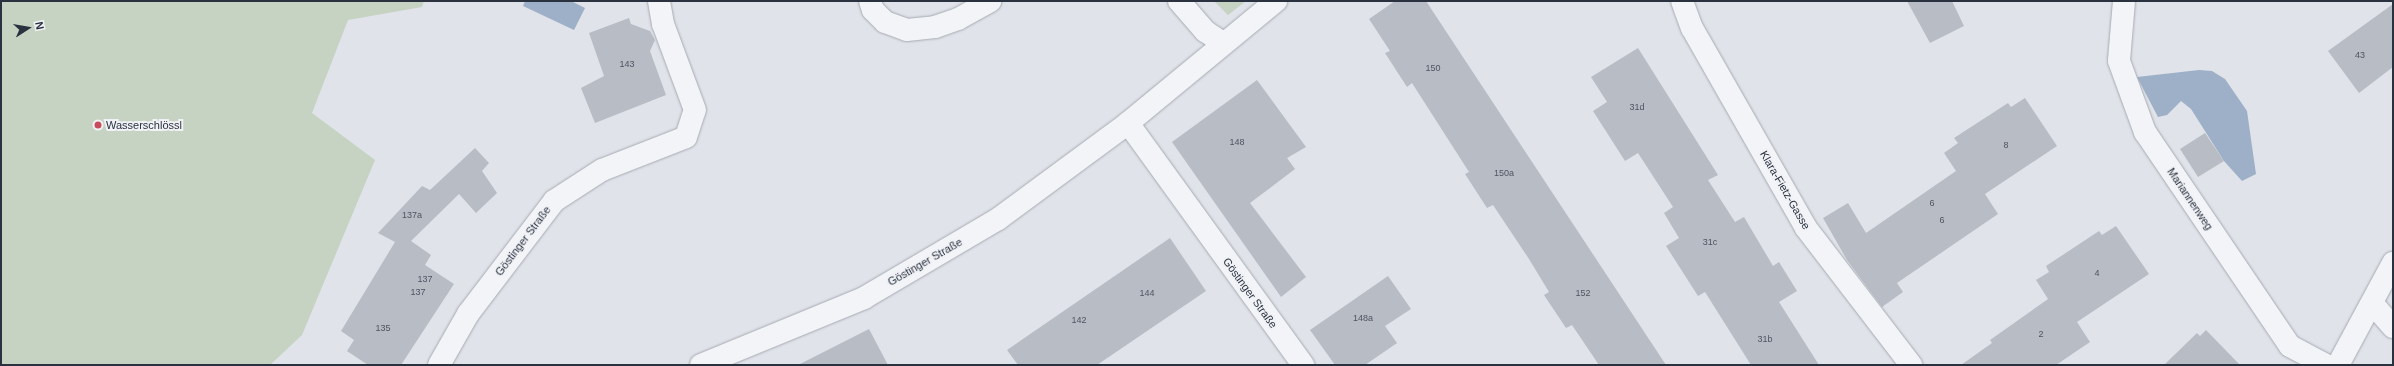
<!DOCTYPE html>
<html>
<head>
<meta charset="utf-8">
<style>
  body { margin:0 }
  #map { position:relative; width:2394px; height:366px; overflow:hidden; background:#e0e3e9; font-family:Helvetica,sans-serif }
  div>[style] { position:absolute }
  .green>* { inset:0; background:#c6d2c2 }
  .water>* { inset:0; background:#9db0c7 }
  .building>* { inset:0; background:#b8bcc5 }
  .roads { filter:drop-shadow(0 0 1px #a6aab3) drop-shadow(0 0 1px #a6aab3) }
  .minor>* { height:22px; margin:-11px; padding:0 11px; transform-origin:11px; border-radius:11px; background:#f3f4f7 }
  .dots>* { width:11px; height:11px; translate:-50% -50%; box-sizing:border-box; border:2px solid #f0f2f6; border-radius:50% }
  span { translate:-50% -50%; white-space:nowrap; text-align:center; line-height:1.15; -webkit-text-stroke:4px #f0f2f6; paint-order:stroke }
  .number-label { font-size:9px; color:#4e5460 }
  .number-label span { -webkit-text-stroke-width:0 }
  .poi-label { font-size:11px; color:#2a313f }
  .left { translate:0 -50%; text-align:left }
  .street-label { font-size:11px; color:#2a313f }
  .frame { position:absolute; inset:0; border:2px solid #2a313f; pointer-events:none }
  .north { position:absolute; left:8px; top:8px; width:40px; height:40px; -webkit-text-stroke:3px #f0f2f6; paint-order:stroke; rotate:78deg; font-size:11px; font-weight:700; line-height:16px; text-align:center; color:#2a313f }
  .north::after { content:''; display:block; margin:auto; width:14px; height:18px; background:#2a313f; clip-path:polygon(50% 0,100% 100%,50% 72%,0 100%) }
</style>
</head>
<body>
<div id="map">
  <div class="green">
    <div style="clip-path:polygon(1px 1px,424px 1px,422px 7px,348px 20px,312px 113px,375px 160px,302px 335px,270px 365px,1px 365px)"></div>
    <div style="clip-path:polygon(1214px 1px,1246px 1px,1228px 15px)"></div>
  </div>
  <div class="water">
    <div style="clip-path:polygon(525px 1px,571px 1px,585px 8px,574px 30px,523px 6px)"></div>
    <div style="clip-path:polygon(2199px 70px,2212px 71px,2225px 79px,2247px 111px,2256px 174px,2242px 181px,2224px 161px,2191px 109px,2181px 101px,2167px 115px,2158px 117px,2137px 77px)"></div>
  </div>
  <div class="building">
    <div style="clip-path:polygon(1395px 1px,1426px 1px,1666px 365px,1599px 365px,1572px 325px,1566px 328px,1544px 295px,1549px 292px,1529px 259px,1493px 205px,1487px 208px,1465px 174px,1469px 172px,1412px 83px,1407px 87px,1385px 53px,1390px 51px,1369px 19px)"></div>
    <div style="clip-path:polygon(1907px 1px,1952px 1px,1964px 26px,1930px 43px)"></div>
    <div style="clip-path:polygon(2393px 4px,2393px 67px,2359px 93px,2328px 51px)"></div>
    <div style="clip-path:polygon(629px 18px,631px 24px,650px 31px,655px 40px,650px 51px,666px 95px,595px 123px,581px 88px,604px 76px,589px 33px)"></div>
    <div style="clip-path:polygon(1638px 48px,1718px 175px,1708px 180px,1735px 222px,1744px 217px,1773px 266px,1779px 262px,1797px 291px,1779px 302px,1819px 365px,1751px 365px,1705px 292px,1698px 296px,1666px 246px,1679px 238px,1664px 213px,1673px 207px,1638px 153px,1625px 161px,1593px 111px,1607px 102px,1591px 77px)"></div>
    <div style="clip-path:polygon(1257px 80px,1306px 147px,1287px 158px,1295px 169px,1250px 203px,1306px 277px,1281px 297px,1172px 142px)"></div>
    <div style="clip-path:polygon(2025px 98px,2057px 146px,1985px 194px,1998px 214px,1897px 283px,1903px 292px,1882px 307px,1847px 260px,1823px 218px,1848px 203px,1866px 233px,1956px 171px,1944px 153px,1958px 143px,1954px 138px,2008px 103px,2011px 107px)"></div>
    <div style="clip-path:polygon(2205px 133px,2224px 161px,2198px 177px,2180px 149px)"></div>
    <div style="clip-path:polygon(475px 148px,489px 163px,482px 171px,497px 193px,476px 213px,459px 194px,411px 241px,431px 255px,425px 265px,454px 284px,401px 365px,368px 365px,347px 351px,354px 340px,341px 331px,395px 242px,378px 233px,422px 186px,430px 190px)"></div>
    <div style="clip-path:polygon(2116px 226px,2149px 274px,2077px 322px,2090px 342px,2056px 365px,1961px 365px,1992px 343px,1990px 340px,2048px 299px,2036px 280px,2049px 272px,2046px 266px,2099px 231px,2102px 235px)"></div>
    <div style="clip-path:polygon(1170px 238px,1206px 291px,1097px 365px,1018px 365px,1007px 350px)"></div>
    <div style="clip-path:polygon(1388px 276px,1411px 309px,1385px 326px,1397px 343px,1365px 365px,1335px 365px,1310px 330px)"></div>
    <div style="clip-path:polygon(869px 329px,888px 365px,798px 365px)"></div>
    <div style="clip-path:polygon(2206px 330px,2240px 365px,2164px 365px,2197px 333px,2200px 336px)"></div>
  </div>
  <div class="roads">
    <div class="minor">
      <div style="left:870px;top:1px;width:9px;rotate:72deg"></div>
      <div style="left:873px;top:10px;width:17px;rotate:45deg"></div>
      <div style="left:885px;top:22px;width:23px;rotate:20deg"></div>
      <div style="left:907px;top:30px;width:28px;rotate:-6deg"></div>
      <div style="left:935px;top:27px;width:24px;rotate:-19deg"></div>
      <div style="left:958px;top:19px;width:37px;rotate:-29deg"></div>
      <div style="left:1179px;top:1px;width:40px;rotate:49deg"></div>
      <div style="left:1205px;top:31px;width:22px;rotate:34deg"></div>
      <div style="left:1682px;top:1px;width:29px;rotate:70deg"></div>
      <div style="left:1692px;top:28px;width:230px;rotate:60.3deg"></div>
      <div style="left:1806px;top:228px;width:173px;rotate:52.5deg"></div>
      <div style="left:2124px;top:1px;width:60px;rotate:94.8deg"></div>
      <div style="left:2119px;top:61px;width:76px;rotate:69.9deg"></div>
      <div style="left:2145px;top:132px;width:258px;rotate:55.9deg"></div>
      <div style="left:2290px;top:346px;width:40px;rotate:28deg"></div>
      <div style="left:1128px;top:123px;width:299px;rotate:54.1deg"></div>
      <div style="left:2372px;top:303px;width:32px;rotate:49deg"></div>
      <div style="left:439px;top:365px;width:59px;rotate:-60.4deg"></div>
      <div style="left:468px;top:314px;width:142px;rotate:-52.7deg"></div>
      <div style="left:554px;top:201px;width:57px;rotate:-32.9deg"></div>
      <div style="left:602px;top:170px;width:90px;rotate:-21.4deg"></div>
      <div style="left:686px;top:137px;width:28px;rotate:-72deg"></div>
      <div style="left:695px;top:110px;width:92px;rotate:-110.4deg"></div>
      <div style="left:663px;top:24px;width:23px;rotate:-100deg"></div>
      <div style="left:701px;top:365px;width:176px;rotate:-22.3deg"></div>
      <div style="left:864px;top:298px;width:156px;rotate:-30.5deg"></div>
      <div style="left:998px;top:219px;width:162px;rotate:-36.4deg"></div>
      <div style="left:1128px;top:123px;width:192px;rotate:-39.5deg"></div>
      <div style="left:2338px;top:365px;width:116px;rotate:-61.7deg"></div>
    </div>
  </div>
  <div class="dots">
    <div style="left:98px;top:125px;background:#c94a5a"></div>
  </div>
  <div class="number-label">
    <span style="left:2360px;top:55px">43</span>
    <span style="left:627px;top:64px">143</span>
    <span style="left:1433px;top:68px">150</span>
    <span style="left:1637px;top:107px">31d</span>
    <span style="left:1237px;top:142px">148</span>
    <span style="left:2006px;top:145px">8</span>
    <span style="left:1504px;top:173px">150a</span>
    <span style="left:1932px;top:203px">6</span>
    <span style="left:412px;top:215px">137a</span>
    <span style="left:1942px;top:220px">6</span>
    <span style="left:1710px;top:242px">31c</span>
    <span style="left:2097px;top:273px">4</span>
    <span style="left:425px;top:279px">137</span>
    <span style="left:418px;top:292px">137</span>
    <span style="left:1147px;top:293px">144</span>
    <span style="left:1583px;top:293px">152</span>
    <span style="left:1363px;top:318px">148a</span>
    <span style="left:1079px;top:320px">142</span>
    <span style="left:383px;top:328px">135</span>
    <span style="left:2041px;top:334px">2</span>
    <span style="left:1765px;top:339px">31b</span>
  </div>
  <div class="poi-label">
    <span class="left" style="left:106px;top:125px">Wasserschlössl</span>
  </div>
  <div class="street-label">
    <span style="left:1785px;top:190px;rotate:60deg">Klara-Fietz-Gasse</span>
    <span style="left:2190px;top:199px;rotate:56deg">Mariannenweg</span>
    <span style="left:523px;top:241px;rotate:-53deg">Göstinger Straße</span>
    <span style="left:925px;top:262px;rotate:-30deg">Göstinger Straße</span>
    <span style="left:1250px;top:293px;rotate:54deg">Göstinger Straße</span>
  </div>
  <div class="frame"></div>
  <div class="north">N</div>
</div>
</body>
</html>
